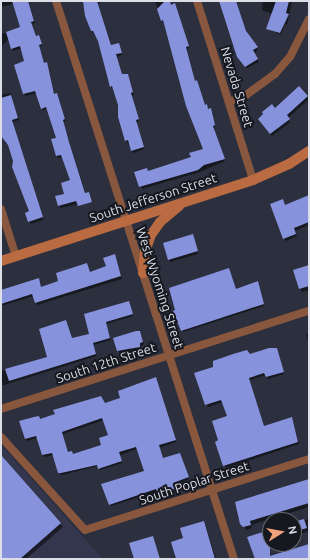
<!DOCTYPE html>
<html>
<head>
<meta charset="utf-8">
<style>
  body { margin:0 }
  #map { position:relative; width:310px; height:560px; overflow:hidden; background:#2c2f3e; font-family:Ubuntu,sans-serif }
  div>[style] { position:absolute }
  .built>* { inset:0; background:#33364c }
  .shadow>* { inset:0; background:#0007 }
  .building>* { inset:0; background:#8792dc }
  .minor>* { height:8px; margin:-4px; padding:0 4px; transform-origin:4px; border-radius:4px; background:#89573e }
  .secondary>* { height:10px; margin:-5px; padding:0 5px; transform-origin:5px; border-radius:5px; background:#ba6b41 }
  span { translate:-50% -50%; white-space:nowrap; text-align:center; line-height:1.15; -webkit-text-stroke:4px #16181f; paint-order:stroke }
  .street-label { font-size:13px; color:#dcdee8 }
  .frame { position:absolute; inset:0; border:2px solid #dcdee8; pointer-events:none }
  .north { position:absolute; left:262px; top:512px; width:40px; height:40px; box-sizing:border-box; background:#16181f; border:1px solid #65676f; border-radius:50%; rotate:79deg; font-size:11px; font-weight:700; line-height:16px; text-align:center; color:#dcdee8 }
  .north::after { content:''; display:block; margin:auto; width:14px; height:18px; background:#f0a27a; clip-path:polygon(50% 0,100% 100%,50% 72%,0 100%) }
</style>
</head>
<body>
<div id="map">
  <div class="built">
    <div style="clip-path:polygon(1px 445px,103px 559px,1px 559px)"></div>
  </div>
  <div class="shadow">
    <div style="clip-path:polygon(1px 1px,28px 1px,35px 23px,32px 24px,36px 37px,40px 38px,42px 46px,39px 47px,54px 95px,58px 96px,66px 121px,63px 122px,70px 145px,86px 194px,89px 193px,92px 201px,60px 208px,59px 205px,71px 181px,63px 157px,58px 158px,57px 156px,57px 139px,48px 109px,43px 110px,37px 93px,26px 96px,24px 94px,26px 62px,22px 48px,13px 51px,9px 39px,1px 47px,1px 34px,21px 28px,13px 4px,1px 7px)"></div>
    <div style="clip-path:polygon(83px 1px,102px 1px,98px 4px,112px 46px,119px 46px,122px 55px,117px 57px,122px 75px,129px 78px,134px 95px,131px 96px,139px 122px,136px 123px,144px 149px,133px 153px,126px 140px,114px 88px,111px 87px,99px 40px,91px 31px)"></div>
    <div style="clip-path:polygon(155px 1px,170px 1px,171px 6px,175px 5px,176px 7px,189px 48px,187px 49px,195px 82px,205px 106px,212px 112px,215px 128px,213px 129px,225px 161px,200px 172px,142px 189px,136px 172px,148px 172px,192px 158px,204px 150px,165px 22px,162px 20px)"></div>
    <div style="clip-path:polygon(221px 1px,236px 1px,246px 33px,258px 50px,254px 53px,259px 62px,247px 68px,240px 59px)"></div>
    <div style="clip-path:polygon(263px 1px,292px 1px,287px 25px,285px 24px,281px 35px,267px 28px,272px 14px,262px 10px)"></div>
    <div style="clip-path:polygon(299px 88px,309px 99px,288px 118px,290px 122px,272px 136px,260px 121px)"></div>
    <div style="clip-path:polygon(10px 93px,19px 120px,12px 122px,43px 220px,31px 224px,26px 213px,30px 212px,8px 142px,5px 143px,1px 133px,1px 95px)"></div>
    <div style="clip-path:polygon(309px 196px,309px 225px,295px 231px,297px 236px,286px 241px,284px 238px)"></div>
    <div style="clip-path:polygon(194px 238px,198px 254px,170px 262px,169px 260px)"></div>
    <div style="clip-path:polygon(116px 258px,122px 279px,37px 305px,34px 296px,1px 306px,1px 291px,40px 281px,41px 288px,107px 267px)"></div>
    <div style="clip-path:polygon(309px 266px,309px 290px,302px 292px,300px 288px)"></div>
    <div style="clip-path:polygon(257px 282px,264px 306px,183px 332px,182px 330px,236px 290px)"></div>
    <div style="clip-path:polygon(129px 304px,133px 316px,106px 324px,111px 340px,93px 345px,97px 356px,1px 386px,1px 371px,48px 357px,72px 340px,91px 334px,85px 314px)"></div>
    <div style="clip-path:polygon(140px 332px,144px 344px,130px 353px,129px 350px,120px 353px,114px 339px)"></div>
    <div style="clip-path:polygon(309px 333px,309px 344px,306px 334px)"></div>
    <div style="clip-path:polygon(278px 351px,284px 374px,268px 379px,266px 375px,250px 380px,264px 427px,292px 418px,299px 444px,226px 468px,219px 441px,228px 417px,223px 402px,208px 407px,195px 374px,250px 355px)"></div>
    <div style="clip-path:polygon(evenodd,157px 380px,176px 442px,159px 448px,163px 459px,180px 456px,189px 479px,173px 486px,175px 491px,160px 496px,158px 491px,111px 506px,110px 504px,145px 471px,137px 449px,120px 455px,122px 463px,100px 470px,98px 466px,62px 475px,59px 472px,54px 455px,44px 457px,37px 438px,27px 441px,25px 439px,20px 422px,40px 420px,122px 399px,157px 380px,104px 420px,109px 436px,102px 446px,73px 455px,68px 453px,63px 434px,104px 420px)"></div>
    <div style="clip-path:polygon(1px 457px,63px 527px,26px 559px,1px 559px)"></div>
    <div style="clip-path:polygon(309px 481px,309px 507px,251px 525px,252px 528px,246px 530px,237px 503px)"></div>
    <div style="clip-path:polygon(309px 519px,309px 531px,294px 536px,294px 523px)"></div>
    <div style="clip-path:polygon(205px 524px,216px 559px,175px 559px,172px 542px,184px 538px)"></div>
  </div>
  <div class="building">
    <div style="clip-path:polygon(12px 1px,28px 1px,34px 21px,31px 22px,36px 36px,39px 35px,42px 44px,39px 45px,44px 63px,47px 62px,54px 94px,57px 93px,65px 119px,63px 120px,69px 142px,85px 193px,89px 192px,92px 202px,78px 206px,76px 201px,58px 206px,55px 196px,64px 194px,61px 183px,70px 180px,61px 155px,56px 156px,51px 139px,56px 138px,46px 107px,41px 109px,35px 91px,23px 94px,14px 65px,24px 61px,20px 46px,11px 49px,6px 32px,20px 27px)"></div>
    <div style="clip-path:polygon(83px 1px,97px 1px,111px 45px,119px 43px,122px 53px,116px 54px,122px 74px,128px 74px,133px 92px,131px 93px,139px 119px,136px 120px,144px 147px,131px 151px,128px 140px,125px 141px,118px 117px,118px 105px,112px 86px,110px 87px,98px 41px,93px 31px,91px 31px,85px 16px)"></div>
    <div style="clip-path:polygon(165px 1px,170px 1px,171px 5px,175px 3px,189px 46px,186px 47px,195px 81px,197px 80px,205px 105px,207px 104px,208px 109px,211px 108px,215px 125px,213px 126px,225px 159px,204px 165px,198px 170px,139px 187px,134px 172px,147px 168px,148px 171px,191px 157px,189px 153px,203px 149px,186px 106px,163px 20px,161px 21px,157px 9px)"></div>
    <div style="clip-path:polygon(219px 1px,236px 1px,246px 31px,258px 47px,253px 50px,258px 59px,245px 67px,237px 57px)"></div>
    <div style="clip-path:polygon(276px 1px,289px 1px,286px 13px,289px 14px,280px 33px,266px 29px)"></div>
    <div style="clip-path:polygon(299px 86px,308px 96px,287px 115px,290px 119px,270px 134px,258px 119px,263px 114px,262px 112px,272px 104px,275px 108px)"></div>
    <div style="clip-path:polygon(11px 95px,18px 118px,12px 120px,43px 217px,28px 222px,25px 213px,29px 211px,12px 167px,13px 161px,8px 145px,1px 136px,1px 98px)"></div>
    <div style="clip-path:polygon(309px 195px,309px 222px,294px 228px,296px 234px,283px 239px,270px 204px,283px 199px,285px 205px)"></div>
    <div style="clip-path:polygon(193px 234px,198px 251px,168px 260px,163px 243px)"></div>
    <div style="clip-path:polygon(115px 254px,121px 276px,35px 303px,32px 294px,1px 304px,1px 290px,39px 278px,41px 287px,58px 281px,56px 273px,87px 263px,90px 272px,106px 266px,103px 258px)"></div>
    <div style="clip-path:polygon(309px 265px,309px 286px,299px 289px,293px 270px)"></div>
    <div style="clip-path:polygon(229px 268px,236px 289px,258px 281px,264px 304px,181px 331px,173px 311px,175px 310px,169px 288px)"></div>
    <div style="clip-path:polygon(129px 301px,133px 314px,106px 322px,110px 338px,93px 343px,96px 354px,9px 381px,5px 369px,47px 357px,39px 329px,66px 320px,72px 338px,89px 334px,84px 314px)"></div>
    <div style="clip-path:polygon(136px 331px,140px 331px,143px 342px,140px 343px,140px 347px,117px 351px,113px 338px)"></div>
    <div style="clip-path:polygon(269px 348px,277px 348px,284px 372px,266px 377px,264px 373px,249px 378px,264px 426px,292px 417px,298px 442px,223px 466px,215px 442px,218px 440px,212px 421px,227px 416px,221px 400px,205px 405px,194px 373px,213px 367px,213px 361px,233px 354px,247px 350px,250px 354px)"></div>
    <div style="clip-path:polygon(evenodd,156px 377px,176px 440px,159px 445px,163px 458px,180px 453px,189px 477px,173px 483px,175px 489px,158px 494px,156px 489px,109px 505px,101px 484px,144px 471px,136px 447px,119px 452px,122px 461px,98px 469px,97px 465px,61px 473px,58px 473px,52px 453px,42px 455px,36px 436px,25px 439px,19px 421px,34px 417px,39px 416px,40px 419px,55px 414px,53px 410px,101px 396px,105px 403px,120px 398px,118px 391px,156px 377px,102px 418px,108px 435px,99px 438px,101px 445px,73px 454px,72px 451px,68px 452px,62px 432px,102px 418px)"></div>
    <div style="clip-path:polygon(1px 455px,61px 523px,20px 559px,1px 559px)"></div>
    <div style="clip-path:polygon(309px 479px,309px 503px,250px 521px,251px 525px,243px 527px,240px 524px,235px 502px)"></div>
    <div style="clip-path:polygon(304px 519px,307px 528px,294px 532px,294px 522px)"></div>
    <div style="clip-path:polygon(204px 521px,215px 559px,176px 559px,171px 542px,183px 538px,180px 528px)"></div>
    <div style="clip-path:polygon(270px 530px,270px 556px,309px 544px,309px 559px,255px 559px,247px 537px)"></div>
    <div style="clip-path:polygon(153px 536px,160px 559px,134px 559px,129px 543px)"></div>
  </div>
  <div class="minor">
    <div style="left:56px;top:1px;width:586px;rotate:72.31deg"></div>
    <div style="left:197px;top:1px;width:188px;rotate:72.6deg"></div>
    <div style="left:229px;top:102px;width:18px;rotate:-22deg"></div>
    <div style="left:246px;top:95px;width:36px;rotate:-36deg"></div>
    <div style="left:275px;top:74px;width:23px;rotate:-49deg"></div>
    <div style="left:290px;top:57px;width:42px;rotate:-63.4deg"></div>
    <div style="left:1px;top:209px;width:50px;rotate:72.6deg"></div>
    <div style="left:1px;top:409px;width:323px;rotate:-17.7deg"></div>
    <div style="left:1px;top:437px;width:125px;rotate:47.9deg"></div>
    <div style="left:85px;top:530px;width:235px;rotate:-17.6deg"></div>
  </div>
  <div class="secondary">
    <div style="left:1px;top:261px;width:265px;rotate:-17.8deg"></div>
    <div style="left:253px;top:180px;width:39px;rotate:-24deg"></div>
    <div style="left:289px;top:164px;width:24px;rotate:-33deg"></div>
    <div style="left:143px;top:273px;width:21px;rotate:-85deg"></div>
    <div style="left:145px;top:252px;width:18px;rotate:-71deg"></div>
    <div style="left:151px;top:235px;width:16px;rotate:-55deg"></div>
    <div style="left:160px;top:222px;width:25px;rotate:-40deg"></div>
  </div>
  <div class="street-label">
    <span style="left:237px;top:87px;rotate:73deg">Nevada Street</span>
    <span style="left:153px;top:198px;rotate:-18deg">South Jefferson Street</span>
    <span style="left:160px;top:288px;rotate:72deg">West Wyoming Street</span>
    <span style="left:106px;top:363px;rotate:-18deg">South 12th Street</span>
    <span style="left:194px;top:483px;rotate:-18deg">South Poplar Street</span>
  </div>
  <div class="frame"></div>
  <div class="north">N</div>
</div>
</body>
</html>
